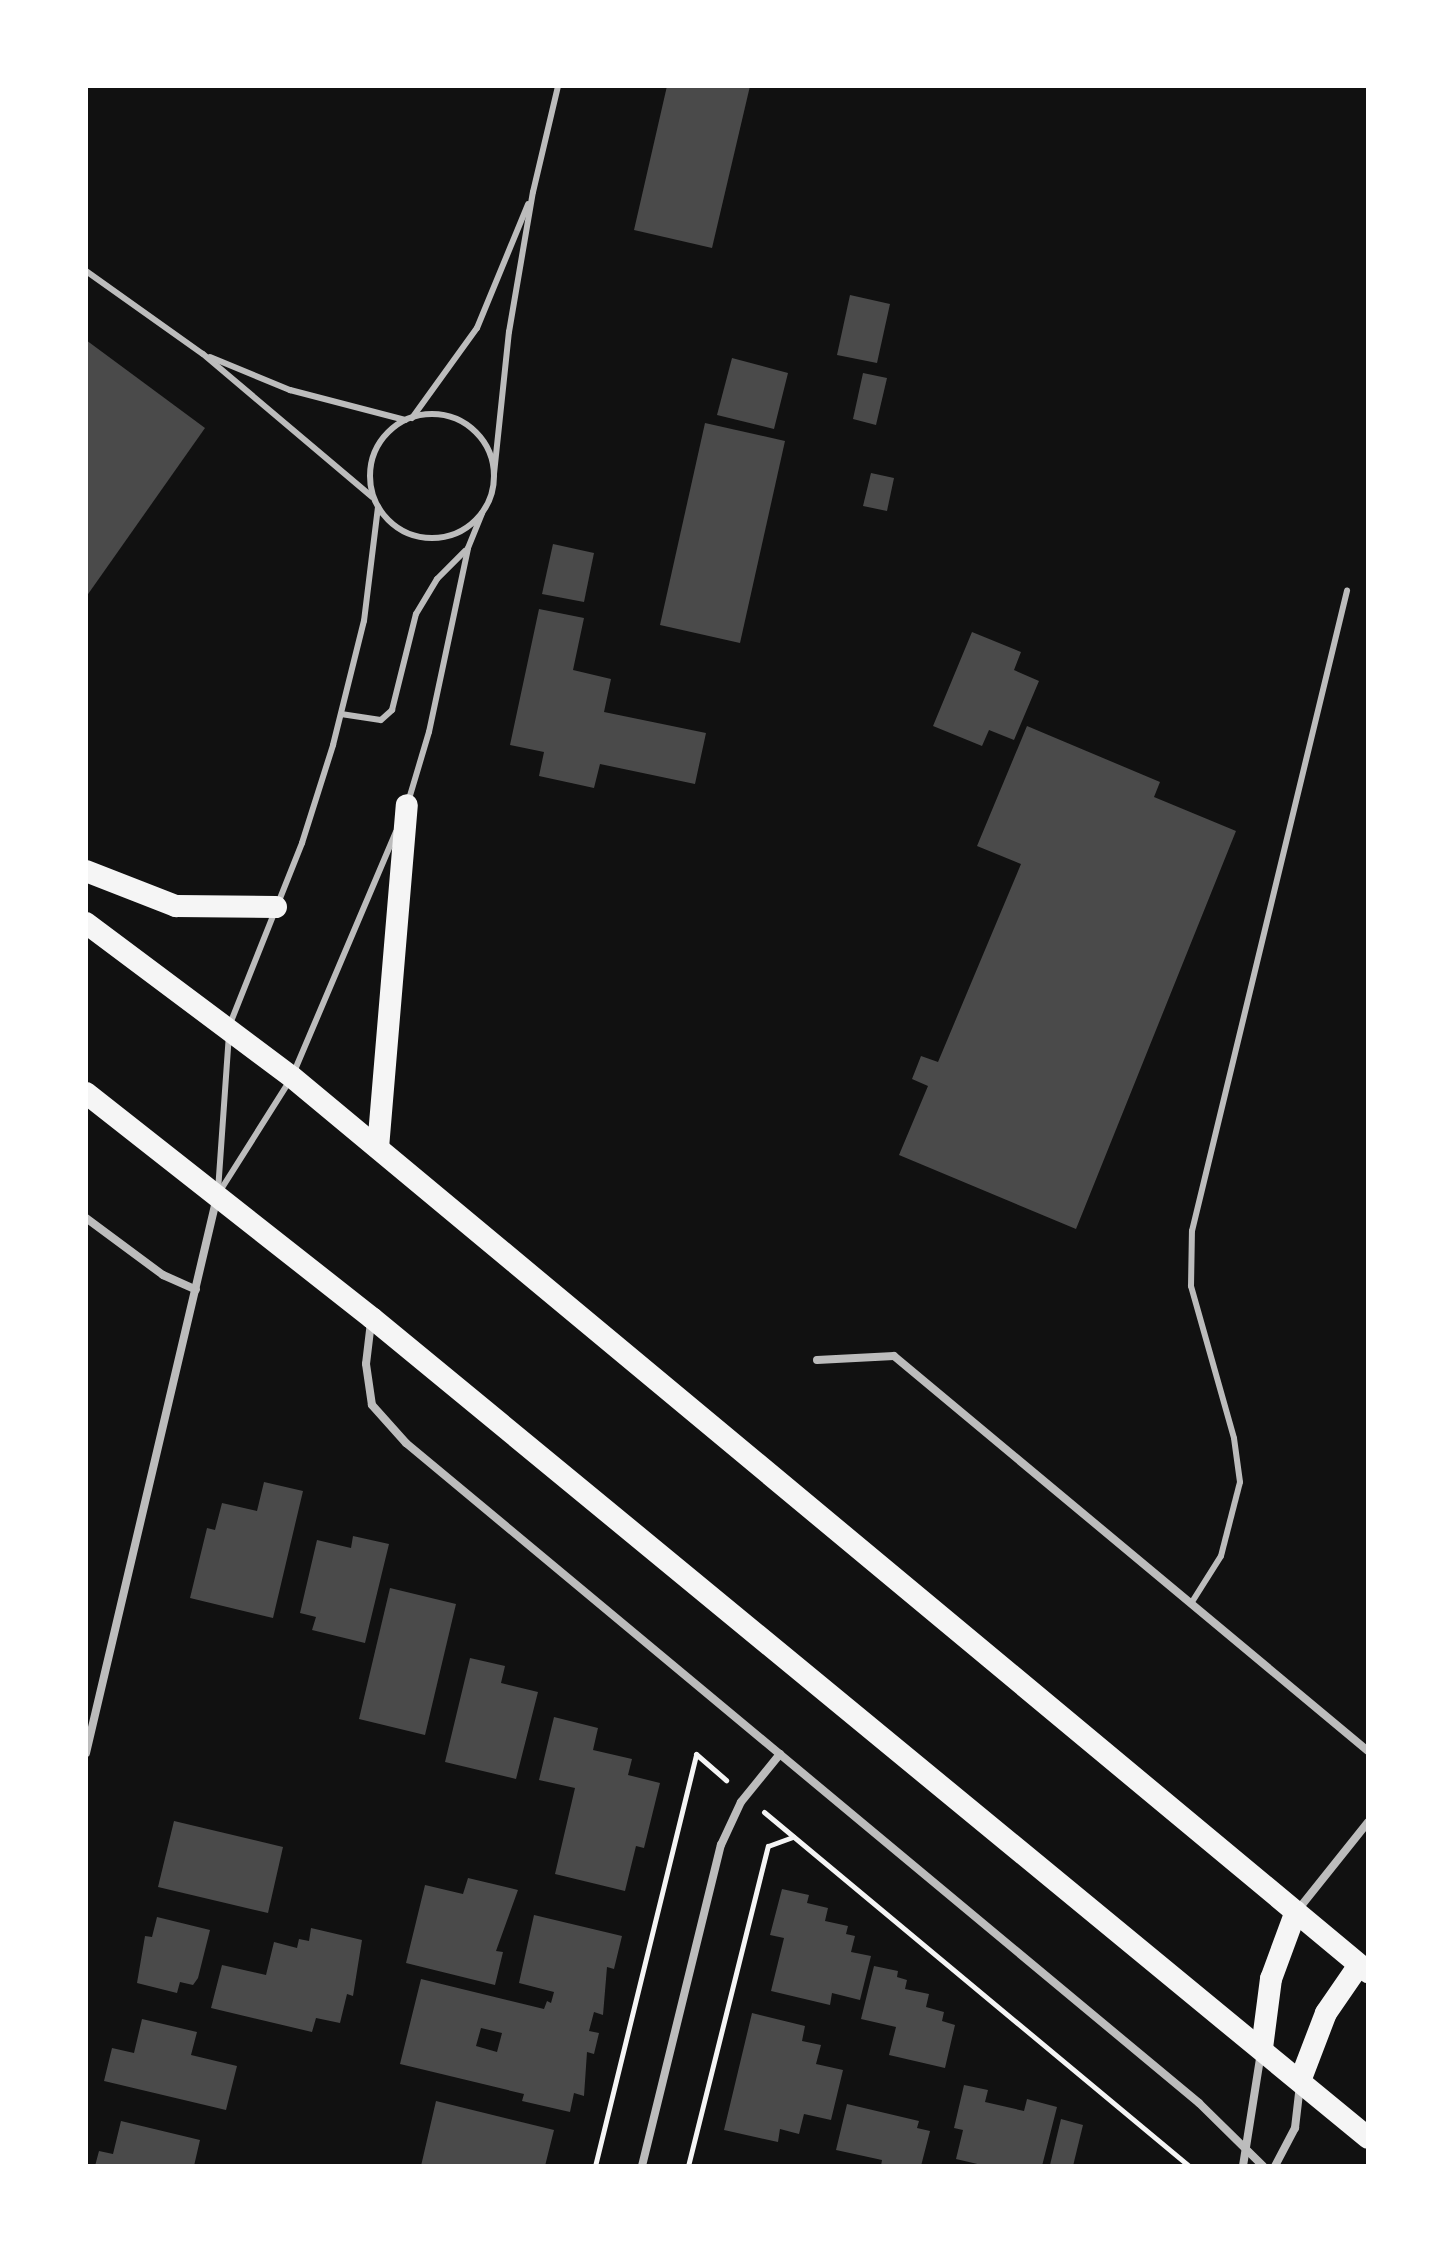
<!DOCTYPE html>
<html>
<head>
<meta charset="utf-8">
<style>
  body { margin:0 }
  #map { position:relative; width:1454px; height:2252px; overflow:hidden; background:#111; font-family:Roboto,sans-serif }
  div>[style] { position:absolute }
  .building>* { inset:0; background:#4a4a4a }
  .path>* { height:5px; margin:-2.5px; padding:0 2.5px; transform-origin:2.5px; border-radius:2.5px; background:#f5f5f5 }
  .service>* { height:6px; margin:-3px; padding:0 3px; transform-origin:3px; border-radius:3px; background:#bcbcbc }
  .service>.ring { margin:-3px; padding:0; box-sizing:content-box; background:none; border:6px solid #bcbcbc; border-radius:50% }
  .minor>* { height:8px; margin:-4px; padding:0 4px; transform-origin:4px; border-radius:4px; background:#bcbcbc }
  .trunk>* { height:22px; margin:-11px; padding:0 11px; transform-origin:11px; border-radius:11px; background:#f5f5f5 }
  span { translate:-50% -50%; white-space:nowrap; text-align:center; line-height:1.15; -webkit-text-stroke:6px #fff; paint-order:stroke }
  .frame { position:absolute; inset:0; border:88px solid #fff; pointer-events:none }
</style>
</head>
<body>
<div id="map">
  <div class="building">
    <div style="clip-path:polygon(667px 86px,750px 86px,712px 248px,634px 230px)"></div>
    <div style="clip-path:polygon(850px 295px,890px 304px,877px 363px,837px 355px)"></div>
    <div style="clip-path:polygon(86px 340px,205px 428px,86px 597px)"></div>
    <div style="clip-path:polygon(732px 358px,788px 373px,774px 429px,717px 415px)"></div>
    <div style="clip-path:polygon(863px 373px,887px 378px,876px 425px,853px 419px)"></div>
    <div style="clip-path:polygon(705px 423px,785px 441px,740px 643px,660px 625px)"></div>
    <div style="clip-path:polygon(871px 473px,894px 478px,887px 511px,863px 506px)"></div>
    <div style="clip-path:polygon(553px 544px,594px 553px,584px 602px,542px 594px)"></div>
    <div style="clip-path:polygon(539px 609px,584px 618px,573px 670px,611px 679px,604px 712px,706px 733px,695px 784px,600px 764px,594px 788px,539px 776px,544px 752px,510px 745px)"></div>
    <div style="clip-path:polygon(972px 632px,1021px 652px,1014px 670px,1039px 681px,1014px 740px,989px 730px,982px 746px,933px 726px)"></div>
    <div style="clip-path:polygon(1027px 726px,1160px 782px,1154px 797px,1236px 831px,1076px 1229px,899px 1155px,928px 1086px,912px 1079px,921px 1056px,938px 1062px,1021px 864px,977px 846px)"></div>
    <div style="clip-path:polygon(264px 1482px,303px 1491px,273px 1618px,190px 1598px,207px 1528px,215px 1530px,222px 1503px,257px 1511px)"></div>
    <div style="clip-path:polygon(353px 1536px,389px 1544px,365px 1643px,312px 1630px,316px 1617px,300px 1613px,317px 1540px,351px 1548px)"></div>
    <div style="clip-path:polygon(390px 1588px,456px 1604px,425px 1735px,359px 1719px)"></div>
    <div style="clip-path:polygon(470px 1658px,505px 1666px,501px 1683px,538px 1692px,516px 1779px,445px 1762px)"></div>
    <div style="clip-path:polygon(554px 1717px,598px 1728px,593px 1750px,632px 1759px,628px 1775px,660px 1783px,644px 1848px,636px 1846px,625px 1891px,555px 1874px,575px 1788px,539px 1780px)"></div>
    <div style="clip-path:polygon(174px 1821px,283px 1847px,268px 1913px,158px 1887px)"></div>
    <div style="clip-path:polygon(468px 1878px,518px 1890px,496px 1951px,503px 1952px,495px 1985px,406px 1963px,425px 1885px,463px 1894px)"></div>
    <div style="clip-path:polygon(782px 1889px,809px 1895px,807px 1903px,828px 1908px,825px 1921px,848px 1926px,846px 1934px,855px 1936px,851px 1952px,871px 1956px,860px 2000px,832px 1993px,830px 2005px,771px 1991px,784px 1938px,770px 1935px)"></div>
    <div style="clip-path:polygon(evenodd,534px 1915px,622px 1936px,614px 1969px,607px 1967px,603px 2015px,594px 2012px,589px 2031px,599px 2033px,594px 2054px,587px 2052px,584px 2096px,574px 2093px,570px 2112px,522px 2101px,524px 2094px,400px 2064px,421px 1979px,544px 2009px,547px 2001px,551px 2003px,554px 1992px,519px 1983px,534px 1915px,481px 2028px,502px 2033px,497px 2052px,476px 2046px,481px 2028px)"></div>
    <div style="clip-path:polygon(157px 1917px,210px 1930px,198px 1978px,193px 1985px,180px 1982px,177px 1993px,137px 1983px,145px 1936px,152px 1937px)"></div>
    <div style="clip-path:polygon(311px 1928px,362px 1940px,353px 1996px,347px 1994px,340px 2023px,316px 2018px,312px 2032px,211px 2008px,222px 1965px,266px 1975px,274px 1942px,297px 1948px,299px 1939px,309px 1941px)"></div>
    <div style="clip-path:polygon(874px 1966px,898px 1971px,897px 1977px,907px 1980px,905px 1989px,929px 1994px,926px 2007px,944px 2012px,942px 2021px,955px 2025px,945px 2068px,889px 2055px,896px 2027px,861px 2019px)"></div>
    <div style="clip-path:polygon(752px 2013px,805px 2026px,802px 2041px,821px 2045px,816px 2064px,843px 2070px,831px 2120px,804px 2114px,799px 2134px,780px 2129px,778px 2142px,724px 2130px)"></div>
    <div style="clip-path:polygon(142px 2019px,197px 2032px,191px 2055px,237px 2066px,226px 2110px,104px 2081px,112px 2048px,134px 2053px)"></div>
    <div style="clip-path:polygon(964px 2085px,988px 2090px,985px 2102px,1024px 2111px,1027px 2099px,1057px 2107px,1042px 2166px,986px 2166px,956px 2159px,963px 2130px,954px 2128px)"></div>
    <div style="clip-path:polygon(436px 2101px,554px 2130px,545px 2166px,421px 2166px)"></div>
    <div style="clip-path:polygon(847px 2104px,919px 2121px,917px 2128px,930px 2131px,921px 2166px,881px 2166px,882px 2160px,836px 2150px)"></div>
    <div style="clip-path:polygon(1061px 2119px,1083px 2125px,1073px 2166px,1050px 2165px)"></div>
    <div style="clip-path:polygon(121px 2121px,200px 2140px,194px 2166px,95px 2166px,99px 2151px,113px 2154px)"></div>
  </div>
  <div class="path">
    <div style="left:764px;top:1812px;width:553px;rotate:39.79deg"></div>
    <div style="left:595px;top:2166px;width:424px;rotate:-76.2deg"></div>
    <div style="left:696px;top:1754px;width:40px;rotate:41deg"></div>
    <div style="left:688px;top:2166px;width:330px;rotate:-76deg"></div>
    <div style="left:768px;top:1846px;width:27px;rotate:-20deg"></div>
  </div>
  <div class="service">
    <div style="left:86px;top:271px;width:143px;rotate:35.4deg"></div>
    <div style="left:203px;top:354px;width:221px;rotate:40.2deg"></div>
    <div style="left:210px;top:357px;width:87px;rotate:22.4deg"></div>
    <div style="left:290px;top:390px;width:119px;rotate:14.6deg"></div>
    <div class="ring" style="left:370px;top:414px;width:118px;height:118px"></div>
    <div style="left:412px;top:418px;width:111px;rotate:-54.2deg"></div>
    <div style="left:477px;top:328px;width:134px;rotate:-67.6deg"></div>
    <div style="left:494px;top:474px;width:143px;rotate:-84deg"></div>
    <div style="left:509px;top:332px;width:142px;rotate:-80.3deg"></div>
    <div style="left:533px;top:192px;width:109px;rotate:-76.7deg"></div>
    <div style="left:341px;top:714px;width:40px;rotate:8.5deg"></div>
    <div style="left:381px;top:720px;width:15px;rotate:-42deg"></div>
    <div style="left:392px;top:710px;width:99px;rotate:-76deg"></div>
    <div style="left:416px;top:614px;width:41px;rotate:-59deg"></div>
    <div style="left:437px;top:579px;width:40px;rotate:-45deg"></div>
    <div style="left:409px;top:799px;width:70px;rotate:-73.4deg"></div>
    <div style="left:429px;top:732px;width:188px;rotate:-78deg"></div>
    <div style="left:468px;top:548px;width:38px;rotate:-68deg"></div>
    <div style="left:230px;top:1024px;width:195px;rotate:-68.3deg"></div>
    <div style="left:302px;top:843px;width:103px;rotate:-72.4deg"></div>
    <div style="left:333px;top:745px;width:128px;rotate:-76deg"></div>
    <div style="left:364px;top:621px;width:115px;rotate:-83deg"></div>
    <div style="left:294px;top:1072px;width:261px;rotate:-67deg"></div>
    <div style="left:218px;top:1191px;width:156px;rotate:-86deg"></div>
    <div style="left:220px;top:1191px;width:129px;rotate:-57.7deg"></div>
    <div style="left:1192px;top:1602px;width:54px;rotate:-57.8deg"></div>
    <div style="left:1221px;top:1556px;width:76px;rotate:-75.6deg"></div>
    <div style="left:1240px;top:1482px;width:44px;rotate:-97.8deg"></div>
    <div style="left:1234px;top:1438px;width:158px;rotate:-105.8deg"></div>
    <div style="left:1191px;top:1286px;width:55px;rotate:-89deg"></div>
    <div style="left:1192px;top:1231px;width:659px;rotate:-76.39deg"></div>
  </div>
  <div class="minor">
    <div style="left:86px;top:1218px;width:96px;rotate:36.5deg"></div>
    <div style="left:163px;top:1275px;width:36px;rotate:24deg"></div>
    <div style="left:371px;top:1322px;width:42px;rotate:96.8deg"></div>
    <div style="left:366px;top:1364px;width:41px;rotate:81.7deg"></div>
    <div style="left:372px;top:1405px;width:51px;rotate:48.2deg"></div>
    <div style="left:406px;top:1443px;width:1032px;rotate:39.77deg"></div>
    <div style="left:1199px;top:2103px;width:90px;rotate:44.5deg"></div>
    <div style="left:817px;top:1360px;width:77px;rotate:-3deg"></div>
    <div style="left:894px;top:1356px;width:617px;rotate:39.81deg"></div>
    <div style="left:86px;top:1753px;width:567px;rotate:-76.75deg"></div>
    <div style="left:1297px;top:1911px;width:114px;rotate:-51.4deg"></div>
    <div style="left:642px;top:2166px;width:331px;rotate:-76.2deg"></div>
    <div style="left:721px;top:1845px;width:47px;rotate:-65.1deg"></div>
    <div style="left:741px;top:1802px;width:62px;rotate:-50.9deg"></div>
    <div style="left:1243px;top:2166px;width:115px;rotate:-81deg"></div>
    <div style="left:1275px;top:2166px;width:43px;rotate:-62.2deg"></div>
    <div style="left:1295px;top:2128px;width:43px;rotate:-83.4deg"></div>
  </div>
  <div class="trunk">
    <div style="left:86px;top:871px;width:97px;rotate:21.3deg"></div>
    <div style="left:176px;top:906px;width:100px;rotate:0.6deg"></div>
    <div style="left:86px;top:923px;width:257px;rotate:36.8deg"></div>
    <div style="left:292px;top:1077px;width:1400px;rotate:39.75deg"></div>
    <div style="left:86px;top:1093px;width:364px;rotate:38.2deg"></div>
    <div style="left:372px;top:1318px;width:1290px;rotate:39.46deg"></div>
    <div style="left:378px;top:1148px;width:344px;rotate:-85.2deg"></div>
    <div style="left:1262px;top:2048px;width:70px;rotate:-82.6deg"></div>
    <div style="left:1271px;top:1979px;width:72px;rotate:-69.8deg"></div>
    <div style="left:1300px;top:2081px;width:73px;rotate:-69.1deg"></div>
    <div style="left:1326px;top:2013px;width:58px;rotate:-55.5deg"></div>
  </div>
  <div class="frame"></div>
</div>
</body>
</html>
